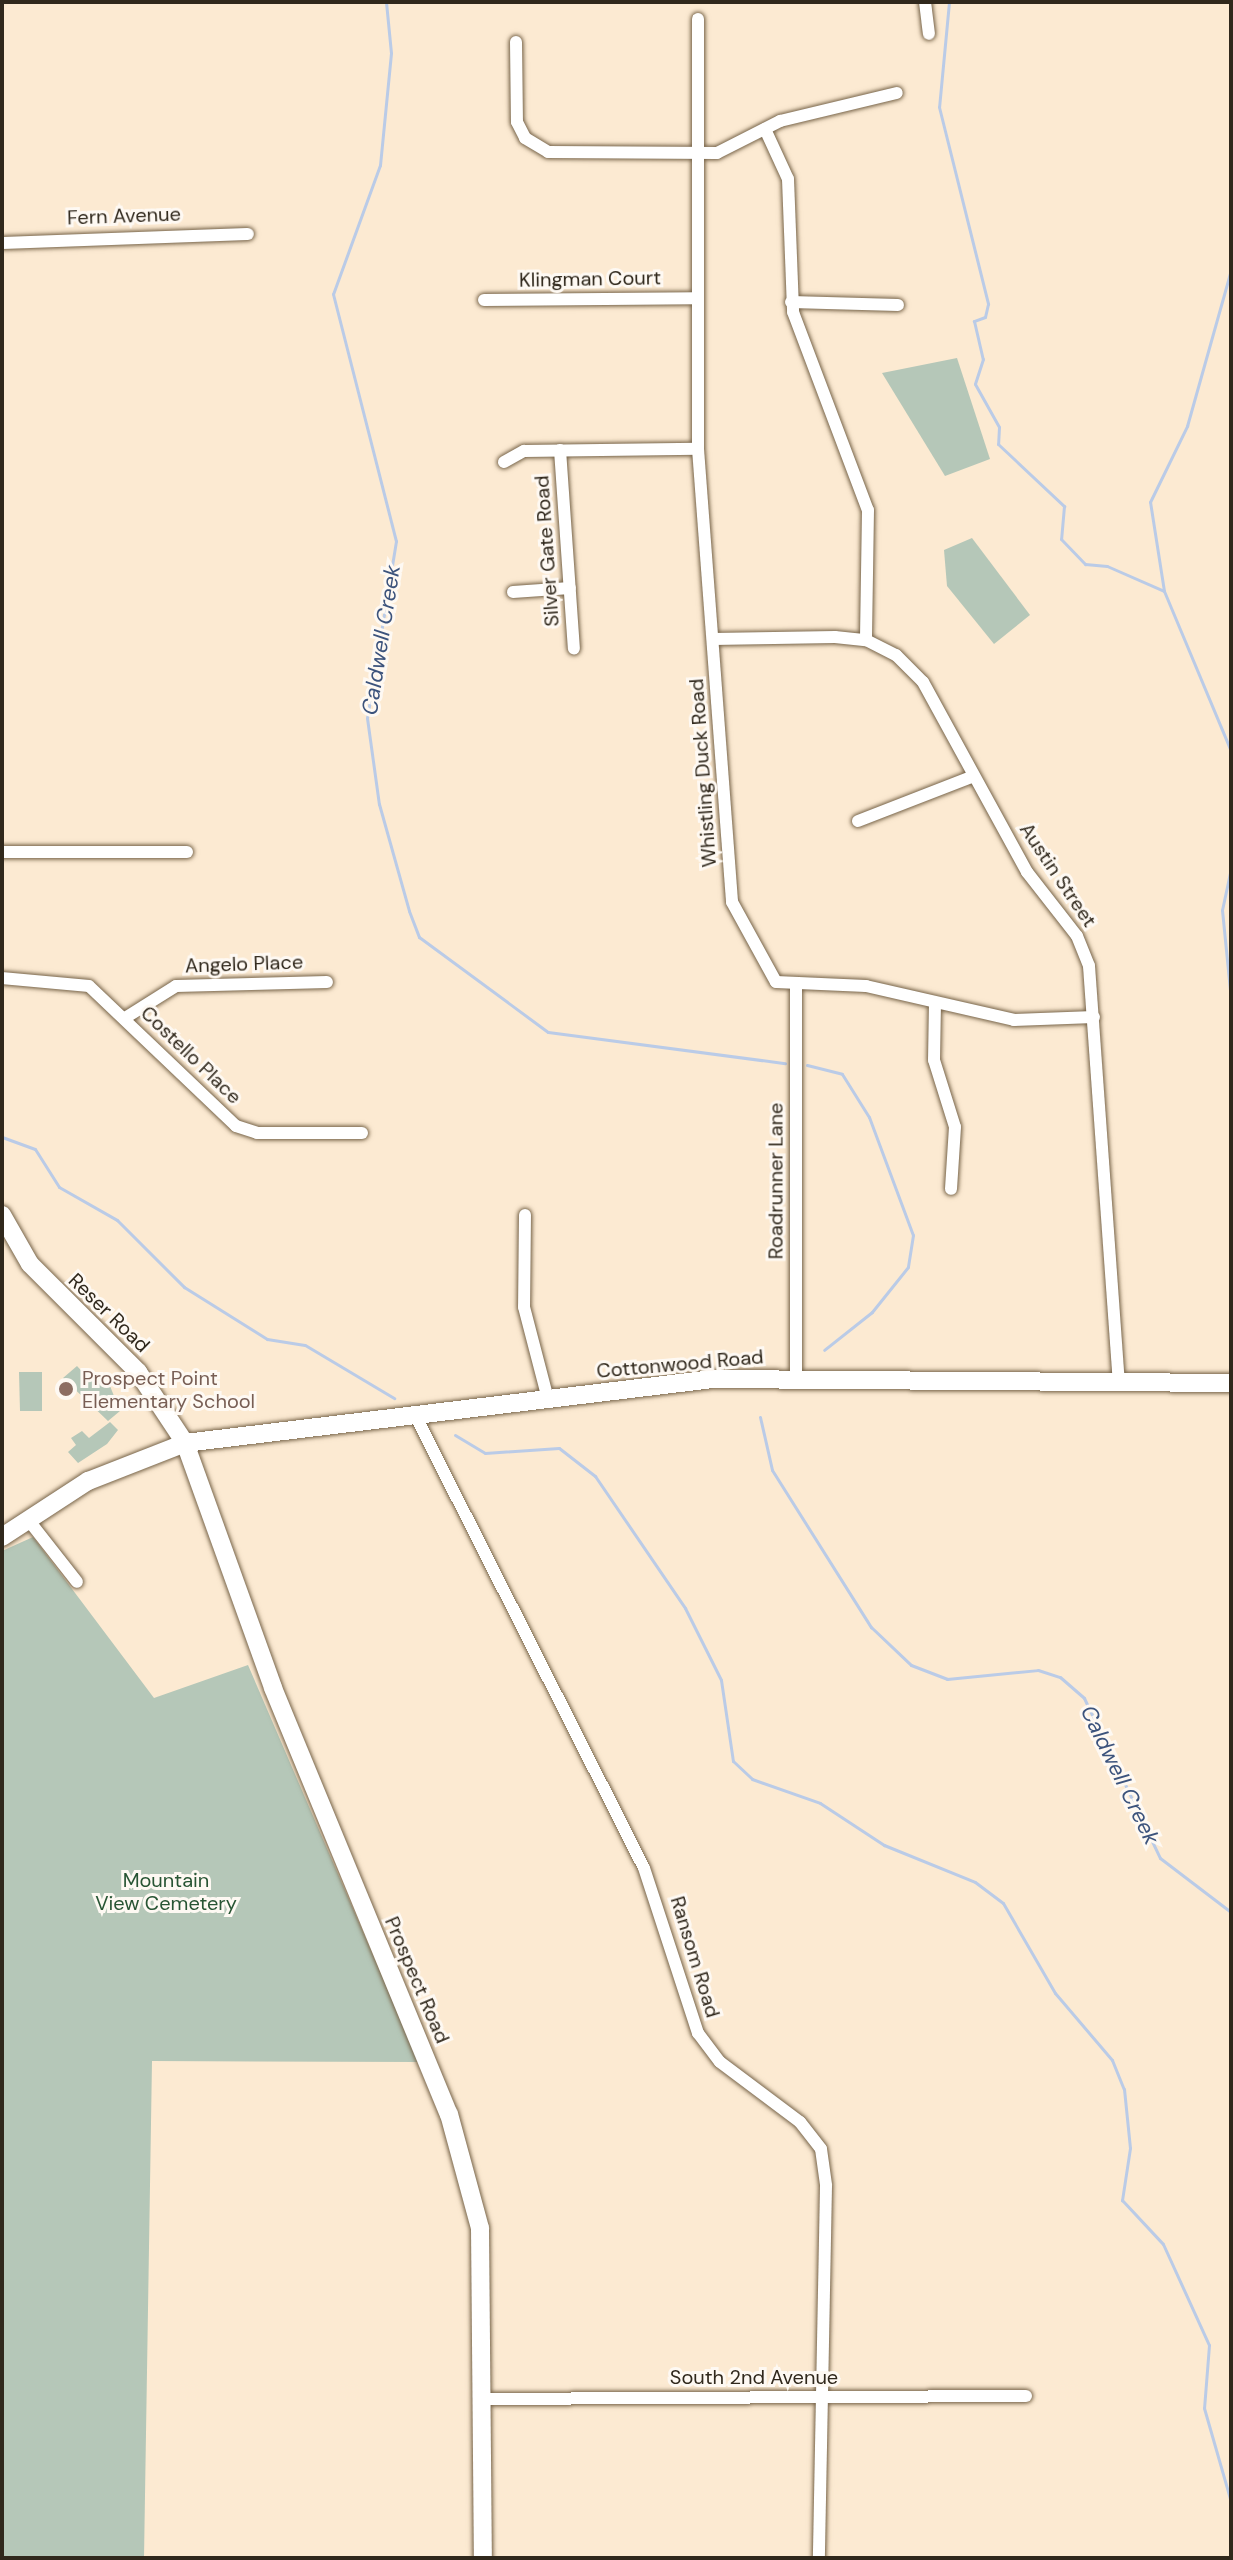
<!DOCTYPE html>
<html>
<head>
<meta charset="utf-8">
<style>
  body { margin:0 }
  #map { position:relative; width:1233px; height:2560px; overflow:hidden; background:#fcead2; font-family:"DM Sans",sans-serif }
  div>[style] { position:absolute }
  .green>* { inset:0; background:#b5c7b8 }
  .stream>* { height:3px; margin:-1.5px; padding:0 1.5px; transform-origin:1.5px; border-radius:1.5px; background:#bacbe7 }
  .roads { filter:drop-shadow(0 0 2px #776449) drop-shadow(0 0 2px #776449) }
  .street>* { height:12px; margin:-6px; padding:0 6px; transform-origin:6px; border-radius:6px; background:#fff }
  .secondary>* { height:18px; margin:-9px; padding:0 9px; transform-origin:9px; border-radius:9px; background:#fff }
  .dots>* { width:22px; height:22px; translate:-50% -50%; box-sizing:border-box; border:4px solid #fef9f3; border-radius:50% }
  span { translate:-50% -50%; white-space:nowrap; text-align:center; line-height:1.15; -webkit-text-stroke:6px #fef9f3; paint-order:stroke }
  .street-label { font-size:20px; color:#30281c }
  .education-label { font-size:20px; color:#785e54 }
  .left { translate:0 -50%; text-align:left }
  .park-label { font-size:20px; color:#285534 }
  .water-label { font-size:22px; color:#3c537c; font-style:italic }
  .frame { position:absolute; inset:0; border:4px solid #30281c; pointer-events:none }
</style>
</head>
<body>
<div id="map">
  <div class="green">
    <div style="clip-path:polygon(957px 358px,990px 459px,945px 476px,882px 373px)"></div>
    <div style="clip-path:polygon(972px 538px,1030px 615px,994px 644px,947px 586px,944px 550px)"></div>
    <div style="clip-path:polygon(77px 1366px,90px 1380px,108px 1381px,120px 1411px,108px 1421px,63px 1378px)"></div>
    <div style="clip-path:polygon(19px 1372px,42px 1372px,42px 1411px,20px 1411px)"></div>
    <div style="clip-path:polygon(110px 1422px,118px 1430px,107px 1444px,78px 1463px,68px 1452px,76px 1445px,71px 1438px,82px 1431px,89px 1438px)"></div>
    <div style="clip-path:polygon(33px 1537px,154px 1698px,248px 1665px,419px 2062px,152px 2061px,144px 2558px,2px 2558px,2px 1551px)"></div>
  </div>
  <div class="stream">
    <div style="left:386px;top:2px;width:51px;rotate:84.4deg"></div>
    <div style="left:391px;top:53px;width:113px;rotate:95.6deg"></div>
    <div style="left:380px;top:165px;width:137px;rotate:110deg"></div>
    <div style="left:333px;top:294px;width:255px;rotate:75.7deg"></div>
    <div style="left:396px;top:541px;width:179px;rotate:99.3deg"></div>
    <div style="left:367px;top:718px;width:87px;rotate:82.1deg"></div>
    <div style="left:379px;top:804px;width:111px;rotate:74.3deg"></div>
    <div style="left:409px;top:911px;width:28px;rotate:69deg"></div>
    <div style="left:419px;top:937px;width:160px;rotate:36.4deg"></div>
    <div style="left:548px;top:1032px;width:239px;rotate:7.5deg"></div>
    <div style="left:949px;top:2px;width:105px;rotate:95.4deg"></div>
    <div style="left:939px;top:107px;width:203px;rotate:76deg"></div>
    <div style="left:988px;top:304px;width:13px;rotate:103deg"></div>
    <div style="left:985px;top:317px;width:12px;rotate:160deg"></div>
    <div style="left:974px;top:321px;width:39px;rotate:77deg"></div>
    <div style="left:983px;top:359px;width:26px;rotate:108deg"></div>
    <div style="left:975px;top:384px;width:49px;rotate:60.8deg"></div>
    <div style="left:999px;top:427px;width:17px;rotate:93deg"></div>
    <div style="left:998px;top:444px;width:91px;rotate:43.2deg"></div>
    <div style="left:1064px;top:506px;width:33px;rotate:95deg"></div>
    <div style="left:1061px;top:539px;width:35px;rotate:46deg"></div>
    <div style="left:1085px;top:564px;width:22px;rotate:5deg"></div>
    <div style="left:1107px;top:566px;width:62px;rotate:23.7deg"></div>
    <div style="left:1164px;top:591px;width:173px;rotate:67.3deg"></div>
    <div style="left:1164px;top:591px;width:90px;rotate:-98.9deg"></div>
    <div style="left:1150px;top:502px;width:85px;rotate:-64deg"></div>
    <div style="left:1187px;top:426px;width:163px;rotate:-74.3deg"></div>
    <div style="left:1231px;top:807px;width:1px;rotate:90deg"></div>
    <div style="left:1231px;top:868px;width:43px;rotate:102.1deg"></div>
    <div style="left:1222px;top:910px;width:90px;rotate:84.3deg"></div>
    <div style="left:807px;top:1065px;width:36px;rotate:14deg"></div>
    <div style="left:842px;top:1074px;width:51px;rotate:57.9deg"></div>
    <div style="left:869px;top:1117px;width:126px;rotate:69.6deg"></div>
    <div style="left:913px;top:1235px;width:32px;rotate:99deg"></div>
    <div style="left:908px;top:1267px;width:58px;rotate:128.7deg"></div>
    <div style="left:872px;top:1312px;width:61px;rotate:141.6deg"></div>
    <div style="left:2px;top:1137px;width:35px;rotate:20deg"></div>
    <div style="left:35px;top:1149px;width:45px;rotate:57.7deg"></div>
    <div style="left:59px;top:1187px;width:67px;rotate:29.6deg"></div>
    <div style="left:117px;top:1220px;width:95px;rotate:45deg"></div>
    <div style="left:184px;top:1287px;width:98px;rotate:32.1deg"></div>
    <div style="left:267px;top:1339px;width:38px;rotate:9deg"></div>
    <div style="left:305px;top:1345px;width:104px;rotate:30.8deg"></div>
    <div style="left:760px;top:1417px;width:54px;rotate:77.2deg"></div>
    <div style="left:772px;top:1470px;width:186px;rotate:57.8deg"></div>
    <div style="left:871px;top:1627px;width:55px;rotate:43.5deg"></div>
    <div style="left:911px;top:1665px;width:39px;rotate:21deg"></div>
    <div style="left:947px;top:1679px;width:91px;rotate:-5.6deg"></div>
    <div style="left:1038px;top:1670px;width:23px;rotate:18deg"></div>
    <div style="left:1060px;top:1677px;width:32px;rotate:41deg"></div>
    <div style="left:1084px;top:1698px;width:177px;rotate:64.6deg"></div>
    <div style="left:1160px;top:1858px;width:89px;rotate:37.3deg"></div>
    <div style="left:455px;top:1435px;width:35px;rotate:31deg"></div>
    <div style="left:485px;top:1453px;width:74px;rotate:-3.9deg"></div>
    <div style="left:559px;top:1448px;width:46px;rotate:37.9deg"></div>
    <div style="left:595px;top:1476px;width:160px;rotate:55.7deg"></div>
    <div style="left:685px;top:1608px;width:80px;rotate:63.4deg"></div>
    <div style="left:721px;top:1680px;width:82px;rotate:81.6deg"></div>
    <div style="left:733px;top:1761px;width:26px;rotate:43deg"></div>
    <div style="left:752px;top:1779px;width:72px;rotate:19.4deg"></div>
    <div style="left:820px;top:1803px;width:77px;rotate:33.3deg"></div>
    <div style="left:884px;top:1845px;width:98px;rotate:22.1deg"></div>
    <div style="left:975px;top:1882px;width:35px;rotate:37deg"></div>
    <div style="left:1003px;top:1903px;width:104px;rotate:60deg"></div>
    <div style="left:1055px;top:1993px;width:88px;rotate:49.6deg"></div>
    <div style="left:1112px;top:2060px;width:31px;rotate:68deg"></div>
    <div style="left:1124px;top:2089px;width:59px;rotate:84.2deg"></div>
    <div style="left:1130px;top:2148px;width:53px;rotate:98.7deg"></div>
    <div style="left:1122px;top:2200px;width:60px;rotate:47deg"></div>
    <div style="left:1163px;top:2244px;width:111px;rotate:65.5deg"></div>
    <div style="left:1209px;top:2345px;width:63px;rotate:94.5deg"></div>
    <div style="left:1204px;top:2408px;width:98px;rotate:74deg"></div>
  </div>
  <div class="roads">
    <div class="street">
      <div style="left:925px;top:2px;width:32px;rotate:83deg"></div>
      <div style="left:698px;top:19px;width:430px;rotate:90deg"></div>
      <div style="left:698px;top:449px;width:454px;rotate:85.7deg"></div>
      <div style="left:732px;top:902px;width:91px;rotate:61.2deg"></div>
      <div style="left:776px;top:982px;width:90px;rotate:2.5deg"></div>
      <div style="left:866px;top:986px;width:152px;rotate:12.9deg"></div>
      <div style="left:1014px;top:1020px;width:80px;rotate:-2.1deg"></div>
      <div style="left:516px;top:42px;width:80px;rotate:89.3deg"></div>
      <div style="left:517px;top:122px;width:18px;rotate:63deg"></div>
      <div style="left:525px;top:138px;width:27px;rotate:31deg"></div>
      <div style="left:548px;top:152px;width:169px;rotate:0.3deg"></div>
      <div style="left:717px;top:153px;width:71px;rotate:-26.9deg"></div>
      <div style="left:780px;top:121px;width:120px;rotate:-13.5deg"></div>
      <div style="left:765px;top:129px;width:55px;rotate:65.3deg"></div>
      <div style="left:788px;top:179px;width:133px;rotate:87.8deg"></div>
      <div style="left:793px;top:312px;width:212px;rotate:69.3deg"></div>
      <div style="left:868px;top:510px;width:130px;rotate:90.9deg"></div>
      <div style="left:2px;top:243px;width:246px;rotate:-2.1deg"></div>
      <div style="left:484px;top:300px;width:212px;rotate:-0.5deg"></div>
      <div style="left:791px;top:302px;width:107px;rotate:1.6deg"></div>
      <div style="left:560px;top:450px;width:199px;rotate:86deg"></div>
      <div style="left:504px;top:462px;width:23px;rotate:-29deg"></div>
      <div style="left:524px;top:451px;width:174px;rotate:-0.7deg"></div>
      <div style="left:513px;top:592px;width:57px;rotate:-4deg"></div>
      <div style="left:713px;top:639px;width:122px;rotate:-0.9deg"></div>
      <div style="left:835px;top:637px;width:31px;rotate:6deg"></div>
      <div style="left:866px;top:640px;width:34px;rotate:27deg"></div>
      <div style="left:896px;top:655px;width:38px;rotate:45deg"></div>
      <div style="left:923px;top:682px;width:217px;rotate:61.3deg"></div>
      <div style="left:1027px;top:872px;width:81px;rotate:52deg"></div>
      <div style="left:1077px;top:936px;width:32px;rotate:68deg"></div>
      <div style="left:1089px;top:966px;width:415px;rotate:85.9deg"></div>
      <div style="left:858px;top:821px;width:124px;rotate:-21.2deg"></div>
      <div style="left:2px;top:852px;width:185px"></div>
      <div style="left:2px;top:978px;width:87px;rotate:5.3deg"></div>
      <div style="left:89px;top:986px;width:203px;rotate:43.6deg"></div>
      <div style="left:236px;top:1126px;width:22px;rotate:18deg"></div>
      <div style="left:257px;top:1133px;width:105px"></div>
      <div style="left:935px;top:1003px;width:57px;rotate:91deg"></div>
      <div style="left:934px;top:1060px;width:70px;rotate:72.6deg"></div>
      <div style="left:955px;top:1127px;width:62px;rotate:93.7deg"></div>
      <div style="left:125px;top:1018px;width:60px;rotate:-32.1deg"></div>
      <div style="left:176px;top:986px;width:151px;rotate:-1.5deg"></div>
      <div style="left:525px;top:1215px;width:92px;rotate:90.6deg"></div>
      <div style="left:524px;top:1307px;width:95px;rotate:75.4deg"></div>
      <div style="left:796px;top:1376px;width:390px;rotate:-90deg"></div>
      <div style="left:416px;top:1417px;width:505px;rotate:63.18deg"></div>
      <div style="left:644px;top:1868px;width:174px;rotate:71.9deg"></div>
      <div style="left:698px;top:2033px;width:36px;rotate:53deg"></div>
      <div style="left:720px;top:2062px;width:100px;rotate:36.9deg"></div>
      <div style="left:800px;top:2122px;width:34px;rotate:52deg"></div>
      <div style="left:821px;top:2149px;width:37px;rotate:82deg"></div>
      <div style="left:826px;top:2186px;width:372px;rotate:91.1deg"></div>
      <div style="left:30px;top:1522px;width:76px;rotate:51.9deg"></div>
      <div style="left:482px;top:2399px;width:544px;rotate:-0.32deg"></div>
    </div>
    <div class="secondary">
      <div style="left:2px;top:1215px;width:56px;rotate:60.3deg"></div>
      <div style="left:30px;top:1264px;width:153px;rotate:45deg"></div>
      <div style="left:138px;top:1372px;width:85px;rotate:56.5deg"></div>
      <div style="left:185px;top:1443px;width:260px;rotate:70.2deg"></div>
      <div style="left:273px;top:1688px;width:461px;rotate:67.6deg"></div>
      <div style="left:449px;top:2114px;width:118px;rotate:74.8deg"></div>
      <div style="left:480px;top:2228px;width:330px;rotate:89.5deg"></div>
      <div style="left:2px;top:1537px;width:103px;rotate:-33.1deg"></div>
      <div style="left:88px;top:1481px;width:104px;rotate:-21.4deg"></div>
      <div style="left:185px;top:1443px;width:532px;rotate:-6.91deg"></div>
      <div style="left:713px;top:1379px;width:518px;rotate:0.44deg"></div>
    </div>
  </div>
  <div class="dots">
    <div style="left:66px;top:1389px;background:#8d6e63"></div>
  </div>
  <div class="street-label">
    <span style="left:124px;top:216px;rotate:-2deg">Fern Avenue</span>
    <span style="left:590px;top:279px;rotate:-1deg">Klingman Court</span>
    <span style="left:547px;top:551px;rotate:-94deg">Silver Gate Road</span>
    <span style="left:703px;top:773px;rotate:-94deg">Whistling Duck Road</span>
    <span style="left:1058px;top:875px;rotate:56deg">Austin Street</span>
    <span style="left:244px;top:964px;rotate:-2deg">Angelo Place</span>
    <span style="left:191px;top:1055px;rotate:44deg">Costello Place</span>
    <span style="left:776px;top:1181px;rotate:-90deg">Roadrunner Lane</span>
    <span style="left:109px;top:1313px;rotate:44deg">Reser Road</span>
    <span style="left:680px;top:1364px;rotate:-5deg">Cottonwood Road</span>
    <span style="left:695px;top:1957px;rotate:73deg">Ransom Road</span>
    <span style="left:417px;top:1980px;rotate:67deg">Prospect Road</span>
    <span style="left:754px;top:2377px">South 2nd Avenue</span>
  </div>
  <div class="education-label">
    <span class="left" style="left:82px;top:1390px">Prospect Point<br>Elementary School</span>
  </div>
  <div class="park-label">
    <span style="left:166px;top:1892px">Mountain<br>View Cemetery</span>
  </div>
  <div class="water-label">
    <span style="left:381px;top:640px;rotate:-81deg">Caldwell Creek</span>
    <span style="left:1120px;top:1775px;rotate:64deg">Caldwell Creek</span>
  </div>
  <div class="frame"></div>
</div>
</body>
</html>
